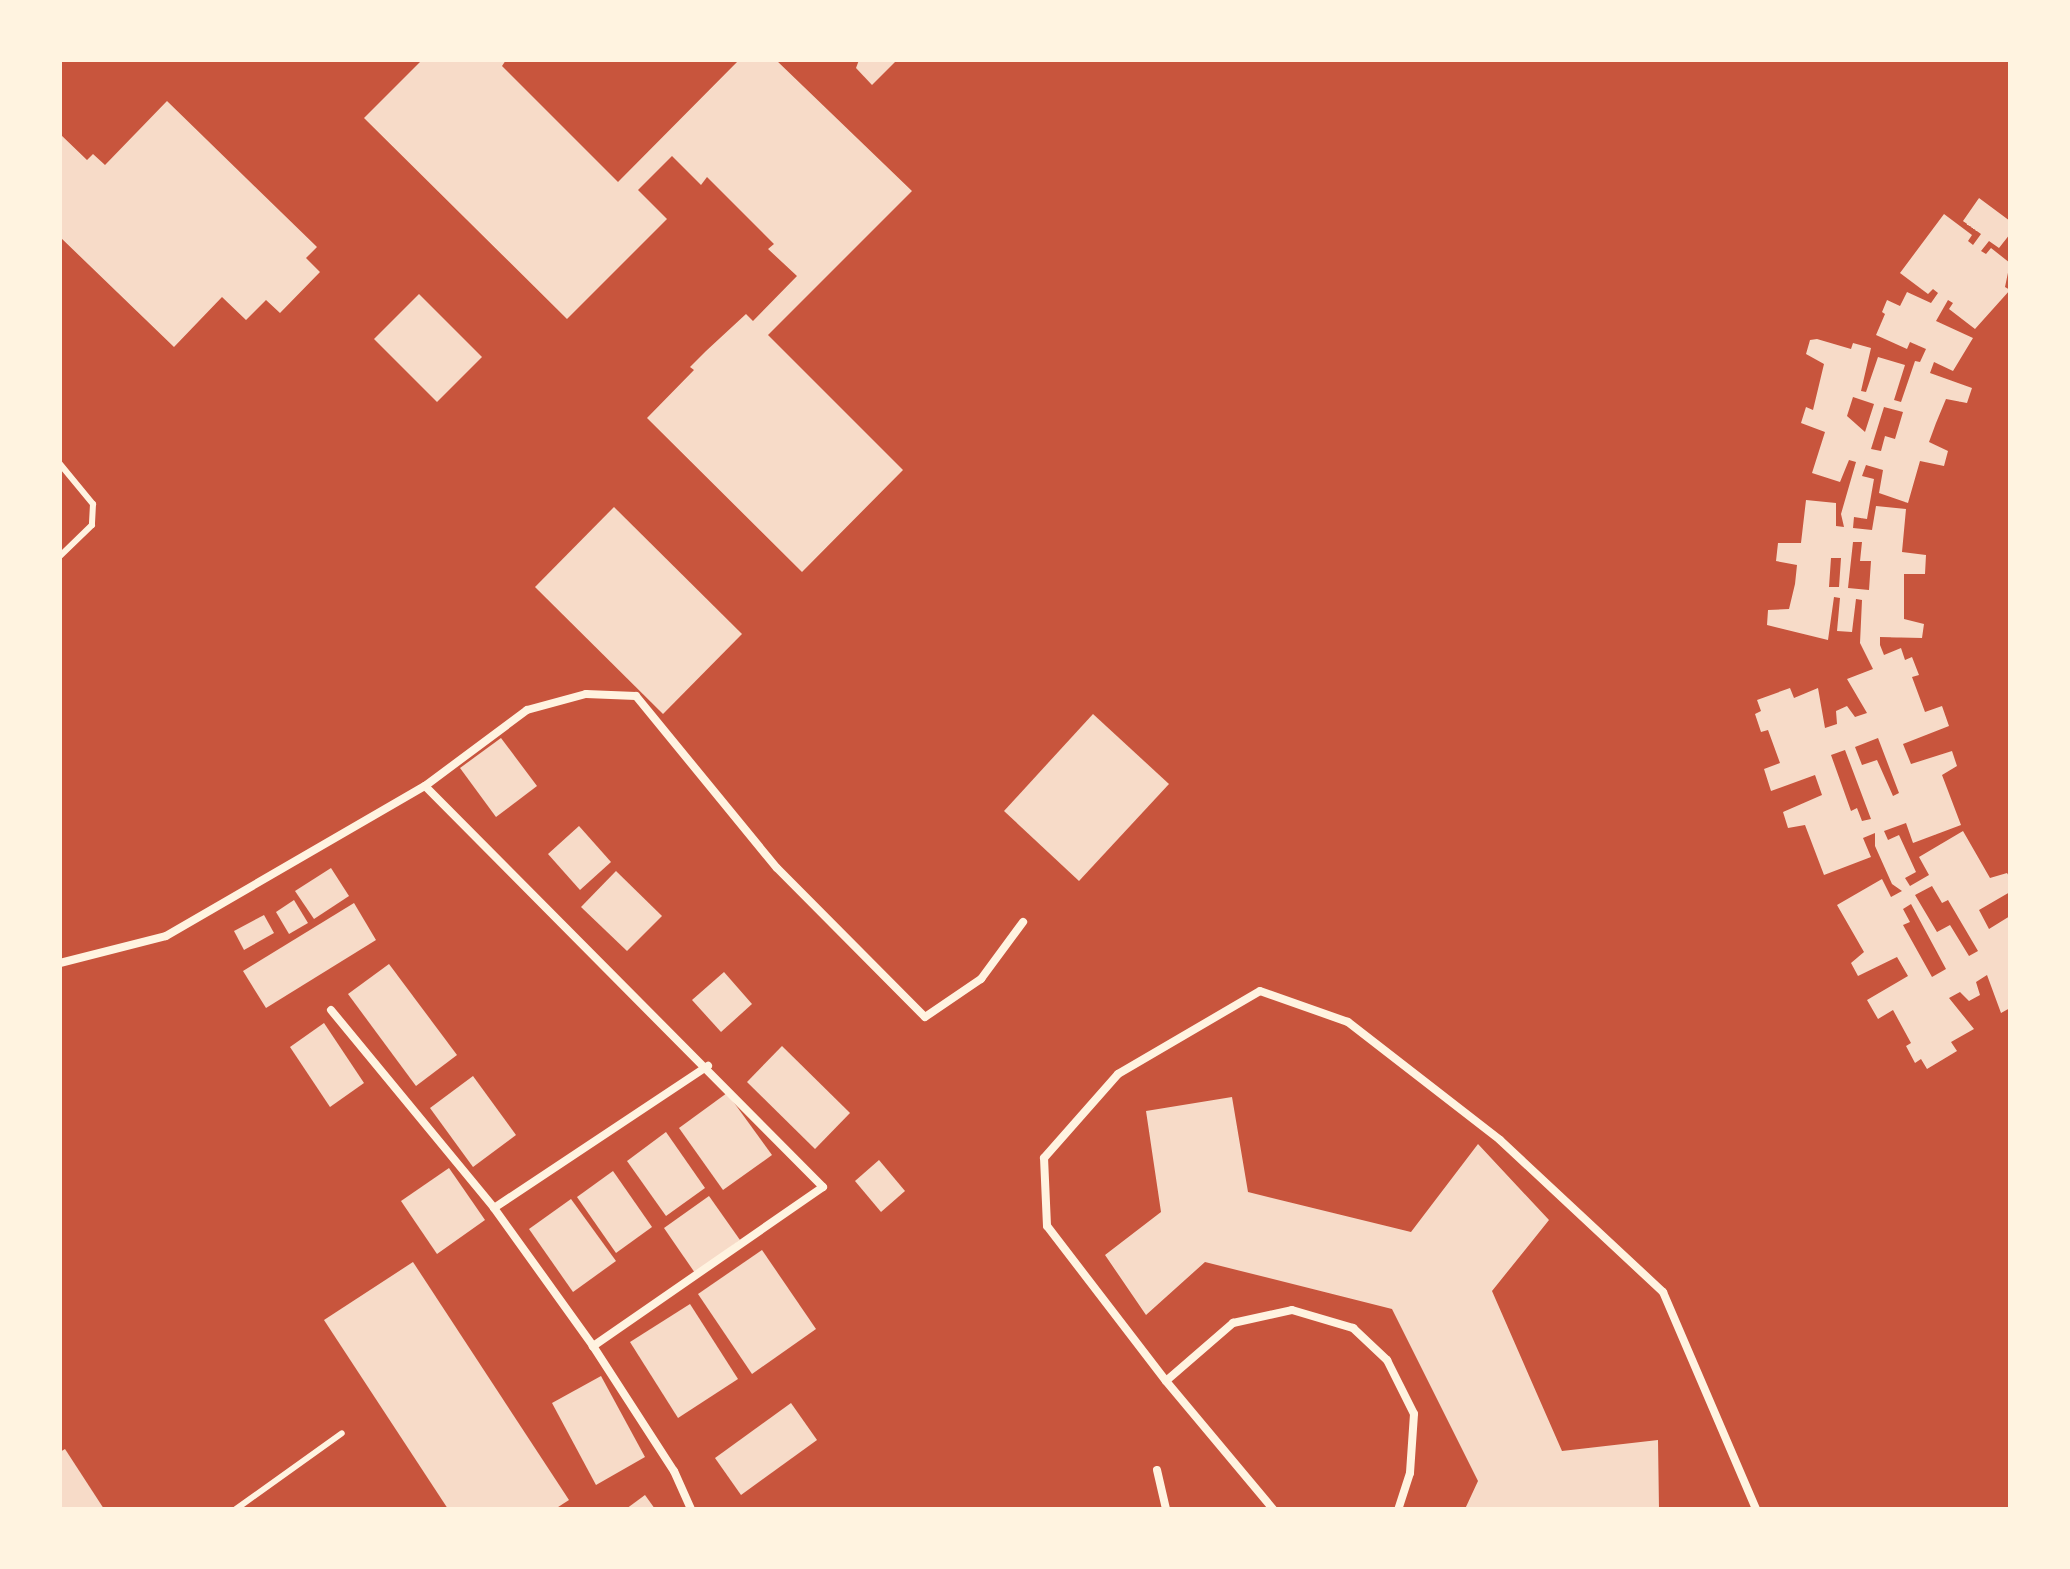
<!DOCTYPE html>
<html>
<head>
<meta charset="utf-8">
<style>
  body { margin:0 }
  #map { position:relative; width:2070px; height:1569px; overflow:hidden; background:#c8553d; font-family:"Roboto Condensed",sans-serif }
  div>[style] { position:absolute }
  .building>* { inset:0; background:#f7dbc8 }
  .service>* { height:6px; margin:-3px; padding:0 3px; transform-origin:3px; border-radius:3px; background:#fff3e0 }
  .minor>* { height:8px; margin:-4px; padding:0 4px; transform-origin:4px; border-radius:4px; background:#fff3e0 }
  span { translate:-50% -50%; white-space:nowrap; text-align:center; line-height:1.15; -webkit-text-stroke:7px #fff3e0; paint-order:stroke }
  .frame { position:absolute; inset:0; border:62px solid #fff3e0; pointer-events:none }
</style>
</head>
<body>
<div id="map">
  <div class="building">
    <div style="clip-path:polygon(422px 60px,506px 60px,502px 66px,618px 182px,739px 60px,776px 60px,912px 191px,768px 335px,903px 470px,802px 572px,647px 418px,694px 370px,690px 367px,706px 351px,746px 314px,753px 321px,797px 276px,768px 249px,774px 244px,707px 177px,701px 185px,672px 156px,638px 190px,667px 219px,567px 319px,364px 118px)"></div>
    <div style="clip-path:polygon(859px 60px,897px 60px,872px 85px,856px 68px)"></div>
    <div style="clip-path:polygon(167px 101px,317px 247px,306px 258px,320px 272px,280px 313px,266px 300px,246px 320px,222px 297px,174px 347px,60px 237px,60px 134px,87px 160px,93px 154px,105px 165px)"></div>
    <div style="clip-path:polygon(evenodd,1979px 198px,2010px 221px,2010px 234px,1999px 248px,1989px 241px,1981px 251px,1986px 254px,1991px 248px,2010px 263px,2005px 287px,2010px 290px,1975px 329px,1949px 309px,1953px 303px,1948px 300px,1936px 321px,1973px 338px,1953px 371px,1934px 362px,1930px 373px,1972px 388px,1967px 403px,1946px 399px,1936px 423px,1929px 442px,1948px 451px,1944px 466px,1920px 461px,1908px 503px,1879px 493px,1883px 470px,1866px 465px,1862px 476px,1874px 479px,1867px 519px,1854px 517px,1853px 528px,1872px 530px,1876px 506px,1906px 509px,1902px 552px,1926px 555px,1925px 574px,1904px 574px,1904px 619px,1924px 624px,1922px 638px,1880px 637px,1880px 645px,1884px 655px,1901px 648px,1905px 660px,1912px 657px,1919px 675px,1912px 677px,1925px 712px,1942px 706px,1949px 726px,1903px 744px,1911px 764px,1952px 751px,1957px 766px,1942px 775px,1961px 825px,1913px 843px,1906px 823px,1884px 831px,1888px 840px,1899px 835px,1916px 872px,1905px 878px,1910px 886px,1929px 875px,1919px 857px,1963px 831px,1990px 878px,2007px 873px,2010px 878px,2010px 892px,1979px 910px,1989px 929px,2010px 916px,2010px 1008px,2001px 1013px,1987px 975px,1976px 982px,1980px 995px,1969px 1001px,1960px 992px,1949px 998px,1974px 1029px,1951px 1042px,1957px 1051px,1927px 1069px,1921px 1059px,1915px 1063px,1906px 1046px,1911px 1043px,1893px 1010px,1878px 1019px,1867px 1000px,1908px 976px,1897px 957px,1858px 976px,1851px 963px,1864px 952px,1837px 905px,1882px 879px,1891px 897px,1902px 891px,1892px 884px,1875px 846px,1875px 833px,1863px 838px,1871px 857px,1824px 875px,1805px 825px,1788px 828px,1783px 812px,1822px 795px,1815px 775px,1771px 791px,1764px 769px,1780px 763px,1768px 730px,1761px 732px,1755px 714px,1761px 711px,1757px 700px,1790px 688px,1794px 698px,1818px 688px,1825px 728px,1837px 724px,1836px 711px,1847px 706px,1855px 717px,1867px 713px,1847px 679px,1873px 669px,1860px 643px,1862px 600px,1856px 599px,1852px 632px,1837px 631px,1840px 598px,1834px 597px,1828px 640px,1767px 625px,1768px 610px,1789px 609px,1795px 584px,1797px 565px,1776px 561px,1778px 543px,1801px 543px,1806px 500px,1836px 503px,1836px 526px,1844px 527px,1841px 514px,1856px 462px,1849px 460px,1840px 482px,1812px 473px,1825px 432px,1801px 423px,1806px 407px,1813px 410px,1824px 364px,1806px 354px,1810px 340px,1817px 339px,1851px 349px,1853px 343px,1871px 348px,1861px 391px,1866px 392px,1878px 357px,1905px 365px,1894px 400px,1901px 402px,1915px 361px,1920px 362px,1926px 349px,1910px 342px,1907px 349px,1876px 335px,1885px 314px,1882px 312px,1887px 300px,1900px 306px,1907px 292px,1931px 303px,1938px 293px,1933px 289px,1928px 294px,1900px 273px,1944px 214px,1972px 235px,1968px 241px,1973px 245px,1981px 234px,1963px 221px,1979px 198px,1853px 397px,1874px 404px,1865px 432px,1847px 416px,1853px 397px,1979px 198px,1884px 407px,1903px 412px,1895px 439px,1885px 436px,1881px 451px,1871px 449px,1884px 407px,1979px 198px,1853px 542px,1862px 542px,1860px 561px,1871px 561px,1869px 590px,1848px 588px,1853px 542px,1979px 198px,1831px 558px,1841px 558px,1839px 587px,1829px 587px,1831px 558px,1979px 198px,1878px 738px,1899px 793px,1893px 796px,1877px 760px,1862px 765px,1855px 747px,1878px 738px,1979px 198px,1845px 750px,1871px 819px,1862px 821px,1857px 808px,1851px 811px,1831px 755px,1845px 750px,1979px 198px,1932px 886px,1942px 903px,1948px 900px,1978px 951px,1969px 956px,1950px 925px,1937px 932px,1915px 895px,1932px 886px,1979px 198px,1911px 904px,1946px 969px,1932px 977px,1903px 925px,1910px 922px,1903px 909px,1911px 904px)"></div>
    <div style="clip-path:polygon(419px 294px,482px 357px,437px 402px,374px 339px)"></div>
    <div style="clip-path:polygon(614px 507px,742px 634px,663px 714px,535px 587px)"></div>
    <div style="clip-path:polygon(1093px 714px,1169px 784px,1079px 881px,1004px 811px)"></div>
    <div style="clip-path:polygon(501px 738px,537px 786px,496px 817px,460px 768px)"></div>
    <div style="clip-path:polygon(579px 826px,611px 862px,580px 890px,548px 854px)"></div>
    <div style="clip-path:polygon(331px 868px,349px 896px,314px 919px,295px 891px)"></div>
    <div style="clip-path:polygon(616px 871px,662px 916px,627px 951px,581px 907px)"></div>
    <div style="clip-path:polygon(294px 900px,308px 923px,289px 934px,276px 912px)"></div>
    <div style="clip-path:polygon(354px 903px,376px 940px,266px 1008px,243px 971px)"></div>
    <div style="clip-path:polygon(264px 915px,274px 933px,244px 950px,234px 931px)"></div>
    <div style="clip-path:polygon(389px 964px,457px 1055px,416px 1086px,348px 994px)"></div>
    <div style="clip-path:polygon(724px 972px,752px 1004px,721px 1032px,692px 1000px)"></div>
    <div style="clip-path:polygon(324px 1023px,364px 1083px,330px 1107px,290px 1047px)"></div>
    <div style="clip-path:polygon(782px 1046px,850px 1113px,815px 1149px,747px 1082px)"></div>
    <div style="clip-path:polygon(473px 1076px,516px 1135px,473px 1167px,430px 1108px)"></div>
    <div style="clip-path:polygon(727px 1093px,772px 1155px,723px 1190px,679px 1128px)"></div>
    <div style="clip-path:polygon(1232px 1097px,1248px 1192px,1411px 1232px,1478px 1144px,1549px 1220px,1492px 1291px,1562px 1451px,1658px 1440px,1659px 1509px,1465px 1509px,1478px 1481px,1392px 1309px,1205px 1262px,1146px 1315px,1105px 1255px,1161px 1212px,1146px 1111px)"></div>
    <div style="clip-path:polygon(666px 1132px,705px 1188px,666px 1216px,627px 1161px)"></div>
    <div style="clip-path:polygon(879px 1160px,905px 1191px,881px 1212px,855px 1181px)"></div>
    <div style="clip-path:polygon(449px 1168px,485px 1220px,437px 1254px,401px 1201px)"></div>
    <div style="clip-path:polygon(613px 1171px,652px 1227px,616px 1253px,577px 1197px)"></div>
    <div style="clip-path:polygon(709px 1196px,740px 1240px,695px 1273px,664px 1228px)"></div>
    <div style="clip-path:polygon(571px 1199px,616px 1261px,573px 1292px,529px 1229px)"></div>
    <div style="clip-path:polygon(762px 1250px,816px 1329px,752px 1374px,698px 1294px)"></div>
    <div style="clip-path:polygon(413px 1262px,569px 1500px,555px 1509px,448px 1509px,324px 1320px)"></div>
    <div style="clip-path:polygon(690px 1304px,738px 1379px,678px 1418px,630px 1342px)"></div>
    <div style="clip-path:polygon(601px 1376px,645px 1457px,596px 1485px,552px 1403px)"></div>
    <div style="clip-path:polygon(791px 1403px,817px 1440px,741px 1495px,715px 1458px)"></div>
    <div style="clip-path:polygon(65px 1449px,104px 1509px,60px 1509px,60px 1452px)"></div>
    <div style="clip-path:polygon(645px 1495px,655px 1509px,626px 1509px)"></div>
  </div>
  <div class="service">
    <div style="left:60px;top:464px;width:52px;rotate:50.5deg"></div>
    <div style="left:93px;top:504px;width:21px;rotate:93deg"></div>
    <div style="left:92px;top:525px;width:45px;rotate:135.9deg"></div>
    <div style="left:236px;top:1509px;width:130px;rotate:-35.6deg"></div>
  </div>
  <div class="minor">
    <div style="left:425px;top:786px;width:127px;rotate:-36.7deg"></div>
    <div style="left:527px;top:710px;width:61px;rotate:-15.2deg"></div>
    <div style="left:586px;top:694px;width:50px;rotate:2.3deg"></div>
    <div style="left:636px;top:696px;width:222px;rotate:50.7deg"></div>
    <div style="left:777px;top:868px;width:210px;rotate:45.2deg"></div>
    <div style="left:925px;top:1017px;width:68px;rotate:-34.2deg"></div>
    <div style="left:981px;top:979px;width:71px;rotate:-53.6deg"></div>
    <div style="left:60px;top:963px;width:109px;rotate:-14.3deg"></div>
    <div style="left:166px;top:936px;width:299px;rotate:-30.1deg"></div>
    <div style="left:425px;top:786px;width:565px;rotate:45.22deg"></div>
    <div style="left:823px;top:1187px;width:280px;rotate:145.3deg"></div>
    <div style="left:331px;top:1010px;width:256px;rotate:50.5deg"></div>
    <div style="left:494px;top:1208px;width:170px;rotate:54.3deg"></div>
    <div style="left:593px;top:1346px;width:149px;rotate:57.1deg"></div>
    <div style="left:674px;top:1471px;width:42px;rotate:65.9deg"></div>
    <div style="left:494px;top:1208px;width:257px;rotate:-33.6deg"></div>
    <div style="left:1166px;top:1381px;width:89px;rotate:-40.9deg"></div>
    <div style="left:1233px;top:1323px;width:60px;rotate:-12.4deg"></div>
    <div style="left:1292px;top:1310px;width:64px;rotate:16.4deg"></div>
    <div style="left:1353px;top:1328px;width:47px;rotate:43.3deg"></div>
    <div style="left:1387px;top:1360px;width:60px;rotate:63.4deg"></div>
    <div style="left:1414px;top:1414px;width:59px;rotate:93.9deg"></div>
    <div style="left:1410px;top:1473px;width:38px;rotate:108deg"></div>
    <div style="left:1157px;top:1470px;width:40px;rotate:77deg"></div>
    <div style="left:1273px;top:1509px;width:167px;rotate:-129.9deg"></div>
    <div style="left:1166px;top:1381px;width:195px;rotate:-127.5deg"></div>
    <div style="left:1047px;top:1226px;width:68px;rotate:-92.5deg"></div>
    <div style="left:1044px;top:1158px;width:112px;rotate:-48.6deg"></div>
    <div style="left:1118px;top:1074px;width:164px;rotate:-30.3deg"></div>
    <div style="left:1260px;top:991px;width:93px;rotate:19.4deg"></div>
    <div style="left:1348px;top:1022px;width:192px;rotate:37.8deg"></div>
    <div style="left:1500px;top:1140px;width:223px;rotate:43deg"></div>
    <div style="left:1663px;top:1292px;width:236px;rotate:66.8deg"></div>
  </div>
  <div class="frame"></div>
</div>
</body>
</html>
